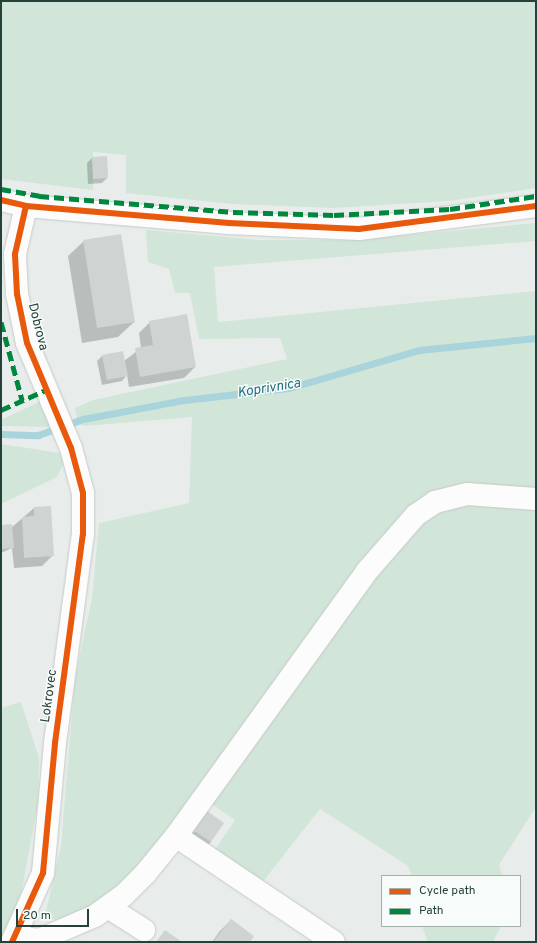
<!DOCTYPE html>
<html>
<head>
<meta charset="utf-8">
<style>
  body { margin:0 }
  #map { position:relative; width:537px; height:943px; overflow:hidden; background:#e8edeb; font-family:Overpass,sans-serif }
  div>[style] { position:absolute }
  .green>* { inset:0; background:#d1e6d8 }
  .shadow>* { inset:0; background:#0003 }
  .stream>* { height:7px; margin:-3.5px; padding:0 3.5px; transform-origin:3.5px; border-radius:3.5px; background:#a9d4db }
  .building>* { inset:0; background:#cfd4d2 }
  .roads { filter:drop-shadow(0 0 1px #c5cac8) drop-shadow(0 0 1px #c5cac8) }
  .minor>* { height:22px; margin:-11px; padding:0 11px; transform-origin:11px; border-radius:11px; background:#fcfcfc }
  .quiet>* { height:5px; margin-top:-2.5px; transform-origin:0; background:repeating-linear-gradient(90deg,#00873e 0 10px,transparent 0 15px) }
  .cycleway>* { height:6px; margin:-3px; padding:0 3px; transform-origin:3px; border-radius:3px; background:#e8590c }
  span { translate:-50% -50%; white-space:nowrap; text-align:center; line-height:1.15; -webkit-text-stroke:3px #f7fbf9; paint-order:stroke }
  .street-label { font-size:13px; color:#24423a }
  .water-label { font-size:14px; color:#1c6f80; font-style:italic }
  .frame { position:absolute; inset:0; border:2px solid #24423a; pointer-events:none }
  .legend { position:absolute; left:381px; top:875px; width:140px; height:52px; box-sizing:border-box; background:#f7fbf9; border:1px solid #a3b1ad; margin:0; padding:5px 7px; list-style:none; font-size:12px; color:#24423a }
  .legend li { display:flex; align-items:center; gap:8px; height:20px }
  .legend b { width:20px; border:1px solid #a3b1ad }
  .scale { position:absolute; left:16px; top:909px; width:73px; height:18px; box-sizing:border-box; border:2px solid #24423a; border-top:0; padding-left:5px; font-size:12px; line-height:14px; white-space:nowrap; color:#24423a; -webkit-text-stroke:3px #f7fbf9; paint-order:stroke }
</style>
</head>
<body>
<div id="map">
  <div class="green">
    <div style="clip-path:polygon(1px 1px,536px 1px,536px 188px,449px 201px,333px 208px,232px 204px,126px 193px,126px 155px,93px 152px,93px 190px,1px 179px)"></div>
    <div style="clip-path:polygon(536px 223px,536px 241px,214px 267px,218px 322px,536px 291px,536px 495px,445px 493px,117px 894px,58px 921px,48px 917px,46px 911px,61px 846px,75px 678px,92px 598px,99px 523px,189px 503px,192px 417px,85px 426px,78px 424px,75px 408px,93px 400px,287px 359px,280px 338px,199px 339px,190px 293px,175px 293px,169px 269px,148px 262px,146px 230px,258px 240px,353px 240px)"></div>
    <div style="clip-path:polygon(41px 401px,51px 427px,1px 426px,1px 420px)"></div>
    <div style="clip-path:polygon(1px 444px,60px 453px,64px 463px,57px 477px,1px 504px)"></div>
    <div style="clip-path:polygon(455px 501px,536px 504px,536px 807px,499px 865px,503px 876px,412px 876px,408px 866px,320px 809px,261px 884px,214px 851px,235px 820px,207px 801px,416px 521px)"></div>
    <div style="clip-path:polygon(21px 702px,39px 758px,38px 803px,18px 911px,1px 942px,1px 708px)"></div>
    <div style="clip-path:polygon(422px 926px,501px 926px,493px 942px,428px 942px)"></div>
  </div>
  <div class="shadow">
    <div style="clip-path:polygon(92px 158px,107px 178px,102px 183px,88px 184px,87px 163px)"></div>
    <div style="clip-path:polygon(84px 241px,134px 322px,118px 337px,82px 343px,68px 256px)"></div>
    <div style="clip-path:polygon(150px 322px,195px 367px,184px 378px,129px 387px,127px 375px,122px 381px,102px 385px,97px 361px,102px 356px,124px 361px,141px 348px,139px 333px)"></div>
    <div style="clip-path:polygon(34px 508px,53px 555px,42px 566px,14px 568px,12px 548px,1px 553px,1px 526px,11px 528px)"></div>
    <div style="clip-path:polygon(202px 818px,211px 842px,205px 847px,190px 837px)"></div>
    <div style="clip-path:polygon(231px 920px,248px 942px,212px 942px,220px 931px)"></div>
  </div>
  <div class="stream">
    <div style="left:1px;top:434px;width:37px;rotate:2deg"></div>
    <div style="left:38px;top:435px;width:48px;rotate:-19.6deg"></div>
    <div style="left:83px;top:419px;width:103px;rotate:-10.7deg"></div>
    <div style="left:184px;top:400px;width:106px;rotate:-6.5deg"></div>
    <div style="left:289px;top:388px;width:135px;rotate:-16.3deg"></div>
    <div style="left:419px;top:350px;width:118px;rotate:-5.9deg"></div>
  </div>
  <div class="building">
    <div style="clip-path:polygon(107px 156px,108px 178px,93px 179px,92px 157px)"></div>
    <div style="clip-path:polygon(121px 234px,135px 322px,97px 328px,83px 240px)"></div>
    <div style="clip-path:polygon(187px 314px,196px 367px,140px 377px,135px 348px,153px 345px,149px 321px)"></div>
    <div style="clip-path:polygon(123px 351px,128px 376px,107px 380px,102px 355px)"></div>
    <div style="clip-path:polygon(51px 506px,54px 556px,24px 558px,22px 517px,34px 516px,34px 507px)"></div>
    <div style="clip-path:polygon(12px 524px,14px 548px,1px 549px,1px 525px)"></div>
    <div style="clip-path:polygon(207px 811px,224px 823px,211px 842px,194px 831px)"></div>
    <div style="clip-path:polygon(231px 919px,254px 936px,250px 942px,213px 942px)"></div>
    <div style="clip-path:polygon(165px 930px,182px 942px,156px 942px)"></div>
  </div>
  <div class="roads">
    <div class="minor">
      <div style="left:1px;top:200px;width:26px;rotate:13deg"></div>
      <div style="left:26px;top:206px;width:204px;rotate:4.8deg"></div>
      <div style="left:229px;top:223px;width:130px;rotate:2.6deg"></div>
      <div style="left:359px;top:229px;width:178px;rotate:-7.4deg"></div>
      <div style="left:176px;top:836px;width:190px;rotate:33.9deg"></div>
      <div style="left:108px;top:907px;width:43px;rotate:32.6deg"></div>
      <div style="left:16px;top:937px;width:23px;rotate:7deg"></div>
      <div style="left:39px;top:940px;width:61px;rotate:-23.2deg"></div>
      <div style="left:95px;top:916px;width:34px;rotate:-36deg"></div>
      <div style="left:123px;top:896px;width:31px;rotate:-45deg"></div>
      <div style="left:145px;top:874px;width:49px;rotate:-50.8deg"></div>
      <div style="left:176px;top:836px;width:327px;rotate:-54.2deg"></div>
      <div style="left:367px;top:571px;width:74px;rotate:-48.8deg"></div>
      <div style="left:416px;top:515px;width:23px;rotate:-34deg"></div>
      <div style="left:435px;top:502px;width:33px;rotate:-14deg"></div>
      <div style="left:467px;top:494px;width:69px;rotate:4.1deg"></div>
      <div style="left:12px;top:942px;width:76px;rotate:-65.8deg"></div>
      <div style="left:43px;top:873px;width:131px;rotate:-84.7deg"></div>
      <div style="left:55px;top:743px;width:211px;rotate:-82.4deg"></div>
      <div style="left:83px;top:534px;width:41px;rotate:-90deg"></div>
      <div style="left:83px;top:493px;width:47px;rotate:-104.9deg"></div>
      <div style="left:71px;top:448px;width:114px;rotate:-112.7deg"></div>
      <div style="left:27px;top:343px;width:50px;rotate:-101.5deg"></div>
      <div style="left:17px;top:294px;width:40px;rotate:-92.9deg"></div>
      <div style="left:15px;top:254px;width:49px;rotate:-77.1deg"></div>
    </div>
  </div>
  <div class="quiet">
    <div style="left:1px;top:189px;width:39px;rotate:10deg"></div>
    <div style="left:39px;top:196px;width:195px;rotate:4.7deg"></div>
    <div style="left:233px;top:212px;width:101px;rotate:1.7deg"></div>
    <div style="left:334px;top:215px;width:116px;rotate:-3deg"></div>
    <div style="left:450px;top:209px;width:87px;rotate:-8.6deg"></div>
    <div style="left:1px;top:322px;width:81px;rotate:74.9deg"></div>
    <div style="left:1px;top:410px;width:49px;rotate:-24deg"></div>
  </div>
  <div class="cycleway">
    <div style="left:1px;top:200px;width:26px;rotate:13deg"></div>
    <div style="left:26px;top:206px;width:204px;rotate:4.8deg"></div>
    <div style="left:229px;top:223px;width:130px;rotate:2.6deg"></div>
    <div style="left:359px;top:229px;width:178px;rotate:-7.4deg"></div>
    <div style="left:12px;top:942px;width:76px;rotate:-65.8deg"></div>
    <div style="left:43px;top:873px;width:131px;rotate:-84.7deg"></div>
    <div style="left:55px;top:743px;width:211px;rotate:-82.4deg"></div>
    <div style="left:83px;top:534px;width:41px;rotate:-90deg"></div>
    <div style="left:83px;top:493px;width:47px;rotate:-104.9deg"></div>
    <div style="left:71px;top:448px;width:114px;rotate:-112.7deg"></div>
    <div style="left:27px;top:343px;width:50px;rotate:-101.5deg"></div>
    <div style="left:17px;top:294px;width:40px;rotate:-92.9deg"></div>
    <div style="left:15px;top:254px;width:49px;rotate:-77.1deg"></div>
  </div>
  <div class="street-label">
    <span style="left:37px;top:327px;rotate:76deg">Dobrova</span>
    <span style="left:50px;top:696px;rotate:-82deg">Lokrovec</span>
  </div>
  <div class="water-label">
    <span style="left:269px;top:389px;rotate:-9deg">Koprivnica</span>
  </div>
  <div class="frame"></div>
  <ul class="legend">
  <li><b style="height:5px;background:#e8590c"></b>Cycle path</li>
  <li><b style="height:5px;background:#00873e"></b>Path</li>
  </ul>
  <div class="scale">20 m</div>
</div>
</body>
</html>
